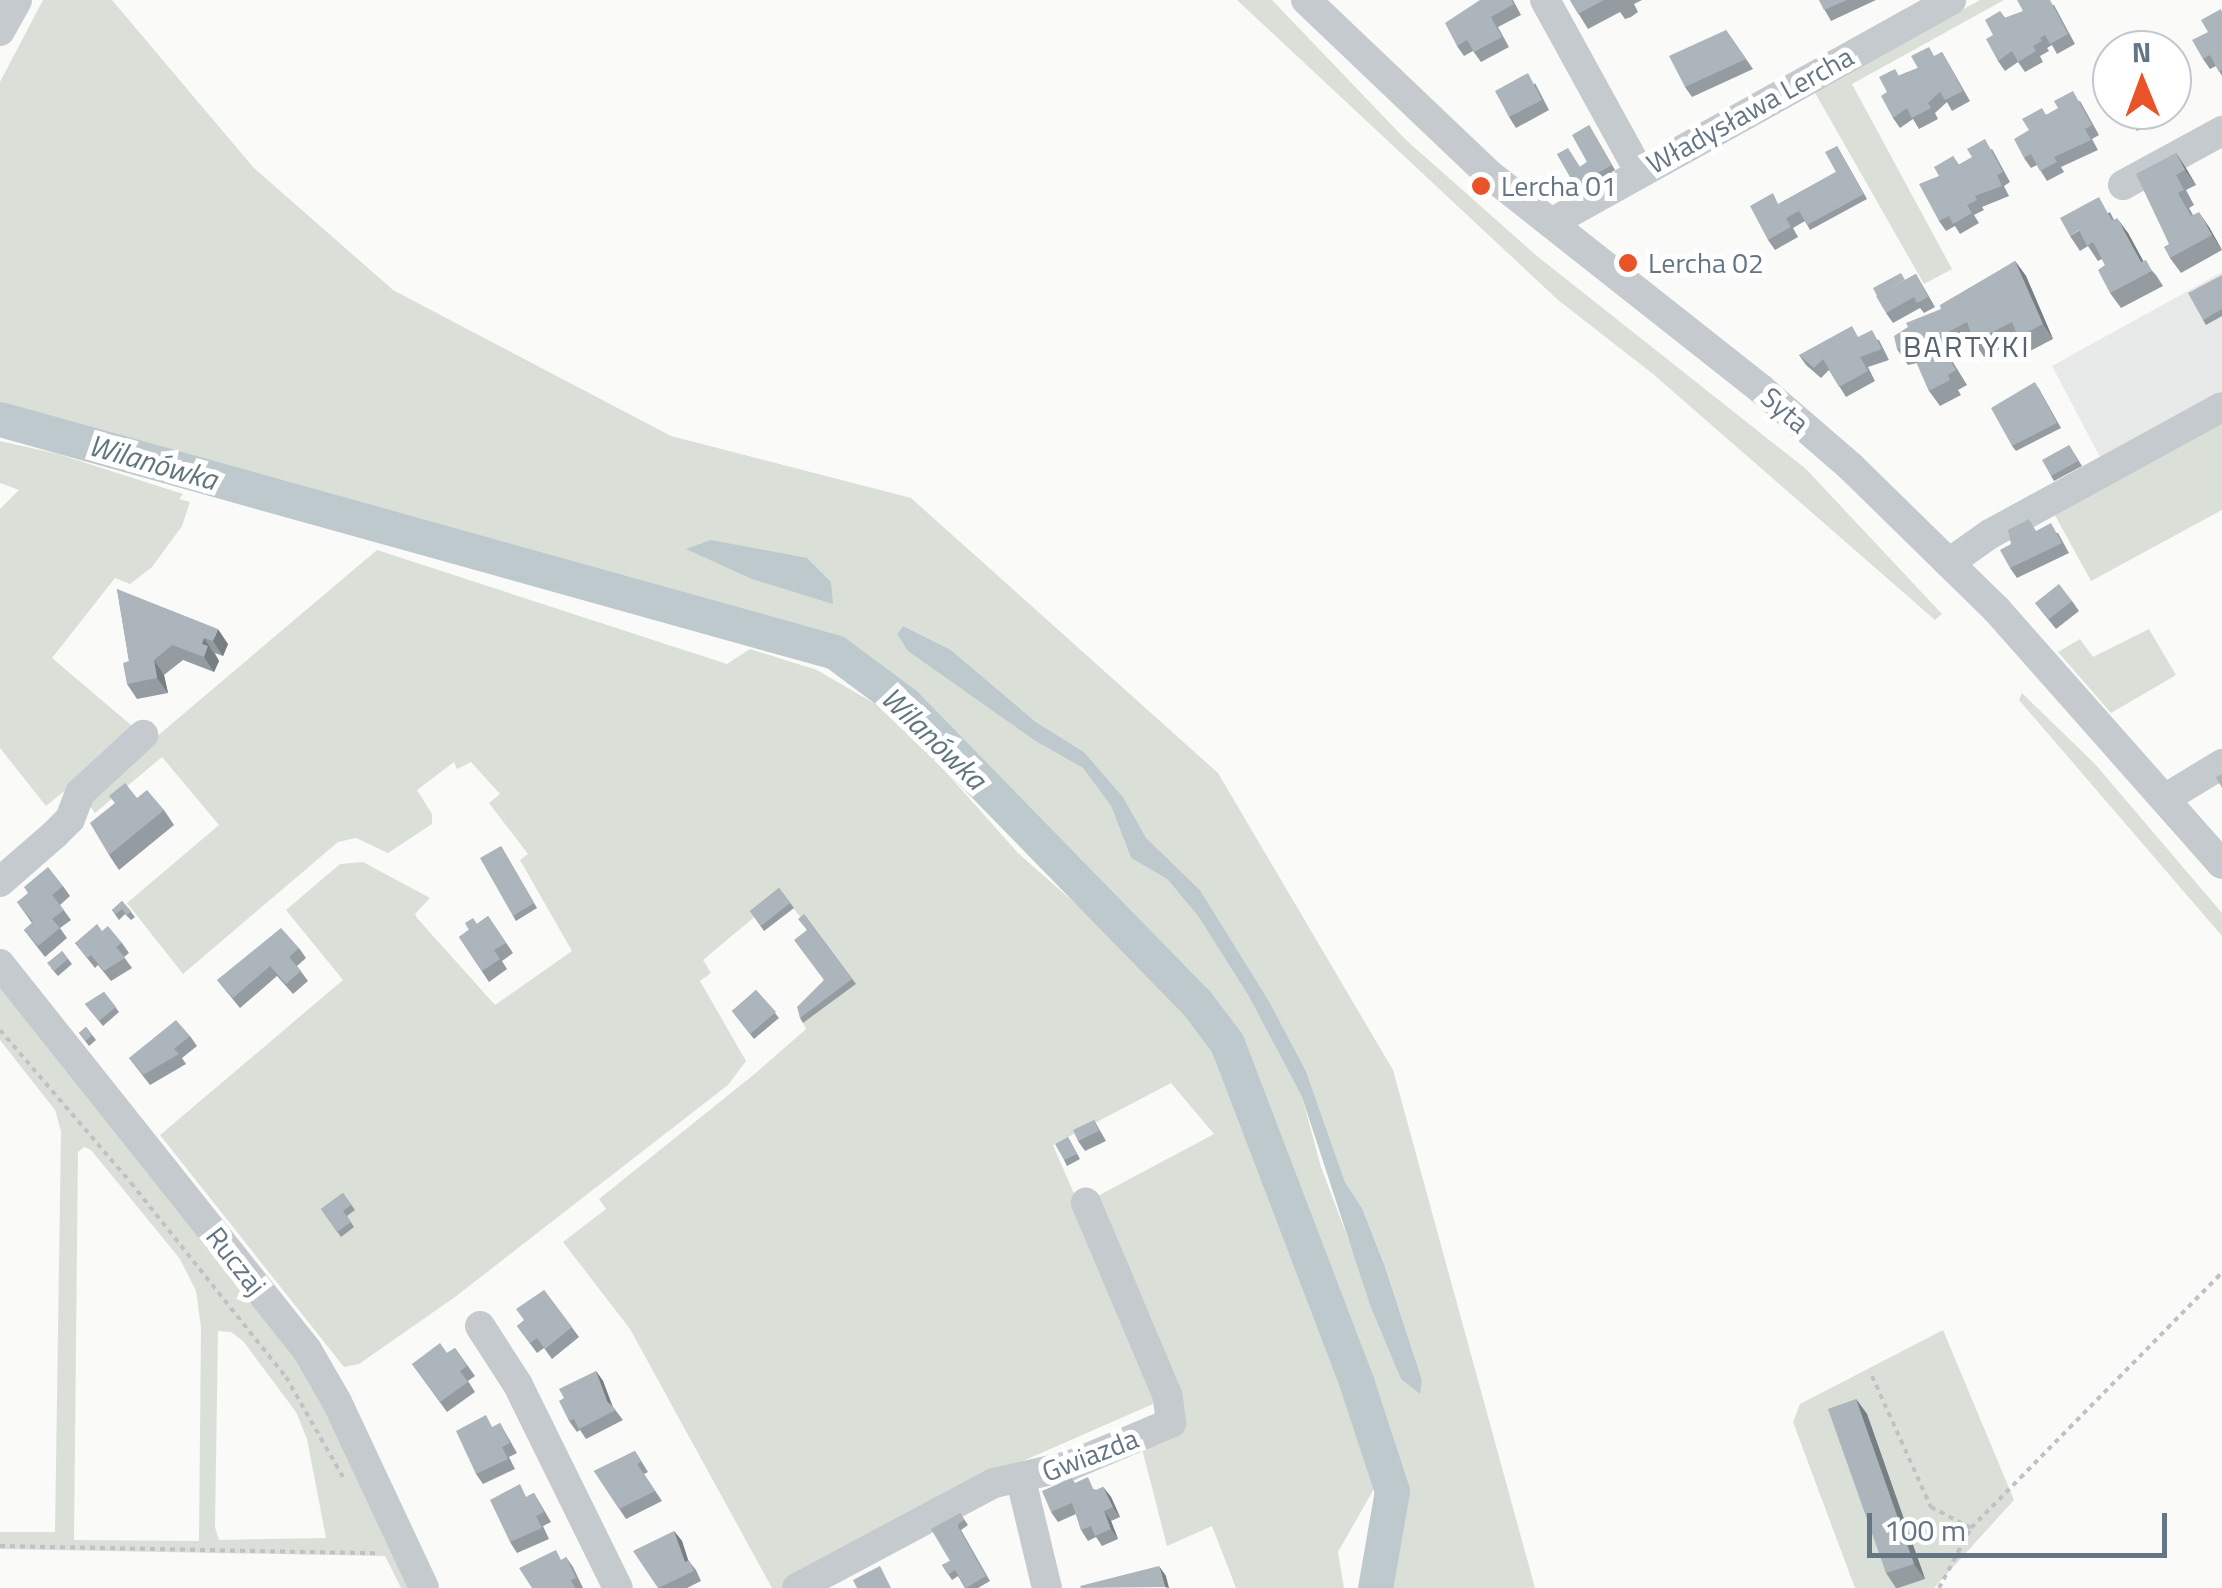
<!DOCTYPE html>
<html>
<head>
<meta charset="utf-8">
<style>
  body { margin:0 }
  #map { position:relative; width:2222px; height:1588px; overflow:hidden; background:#fafaf8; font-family:"Titillium Web",sans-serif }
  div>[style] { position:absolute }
  .built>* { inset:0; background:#e8e9e9 }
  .green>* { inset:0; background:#dae0d7 }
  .water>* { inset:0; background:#bec9ce }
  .river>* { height:35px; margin:-17.5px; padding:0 17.5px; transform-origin:17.5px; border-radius:17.5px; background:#bec9ce }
  .path>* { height:4px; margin-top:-2px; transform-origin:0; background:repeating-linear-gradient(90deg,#bfc2c5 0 5px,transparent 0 10px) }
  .minor>* { height:30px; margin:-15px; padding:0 15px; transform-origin:15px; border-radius:15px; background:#c5cace }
  .wall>* { inset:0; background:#949ca1 }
  .shaded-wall>* { inset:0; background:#787f83 }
  .building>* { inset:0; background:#acb5bb }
  .dots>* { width:28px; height:28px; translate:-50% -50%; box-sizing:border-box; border:5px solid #fff; border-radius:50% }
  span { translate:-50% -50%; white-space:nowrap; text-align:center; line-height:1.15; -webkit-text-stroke:10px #fff; paint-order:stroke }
  .street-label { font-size:28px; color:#647684 }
  .poi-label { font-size:28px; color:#647684 }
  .left { translate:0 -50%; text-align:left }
  .neighbourhood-label { font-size:30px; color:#56646f; letter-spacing:2.5px }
  .water-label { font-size:30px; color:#5f767d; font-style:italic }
  .north { position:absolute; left:2092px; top:30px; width:100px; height:100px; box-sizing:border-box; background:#fff; border:2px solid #c1c8ce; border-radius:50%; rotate:359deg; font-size:28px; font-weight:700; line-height:40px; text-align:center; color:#647684 }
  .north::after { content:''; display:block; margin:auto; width:35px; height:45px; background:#ea5228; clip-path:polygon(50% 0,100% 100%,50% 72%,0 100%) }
  .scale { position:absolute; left:1867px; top:1513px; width:300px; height:45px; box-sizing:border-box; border:5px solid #647684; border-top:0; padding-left:12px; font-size:30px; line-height:35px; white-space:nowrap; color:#647684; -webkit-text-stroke:8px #fff; paint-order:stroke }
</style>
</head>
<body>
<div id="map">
  <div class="built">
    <div style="clip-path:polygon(2222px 272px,2222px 397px,2103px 463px,2052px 366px)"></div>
  </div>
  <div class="green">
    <div style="clip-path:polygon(evenodd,43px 0,112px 0,253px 167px,393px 290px,671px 436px,911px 498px,1218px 773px,1393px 1070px,1535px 1588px,1386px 1588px,1400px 1489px,1382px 1420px,1239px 1034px,914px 700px,824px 641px,0 402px,0 82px,43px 0,903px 626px,951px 650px,1036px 722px,1084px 752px,1123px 797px,1145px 838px,1200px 890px,1269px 1001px,1306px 1071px,1345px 1182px,1362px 1208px,1385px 1265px,1422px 1380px,1401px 1379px,1321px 1167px,1302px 1097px,1248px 995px,1198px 916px,1167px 879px,1131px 858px,1111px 806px,1083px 768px,1037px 742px,897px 634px,903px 626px)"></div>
    <div style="clip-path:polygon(1237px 0,1272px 0,1406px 140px,1537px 256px,1806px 469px,1942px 614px,1935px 620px,1653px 374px,1558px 300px)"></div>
    <div style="clip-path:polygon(1980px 0,2004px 0,1852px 84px,1952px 269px,1924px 284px,1814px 91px)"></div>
    <div style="clip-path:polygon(2222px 418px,2222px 510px,2091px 581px,2052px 510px)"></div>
    <div style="clip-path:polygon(0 441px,58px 454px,183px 494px,179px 499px,190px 502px,182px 526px,152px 567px,130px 584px,115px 578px,52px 658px,138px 731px,46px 806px,0 748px,0 509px,19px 490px,0 483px)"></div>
    <div style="clip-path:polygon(377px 550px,727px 664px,750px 649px,817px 670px,896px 716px,1018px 853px,1112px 936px,1215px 1045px,1245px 1117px,1279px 1223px,1334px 1349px,1361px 1440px,1379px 1480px,1338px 1552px,1344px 1588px,1236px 1588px,1212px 1526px,1167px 1546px,1140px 1441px,1181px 1425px,1094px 1198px,1214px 1134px,1171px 1083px,1053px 1145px,1158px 1388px,1153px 1404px,1007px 1468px,783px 1588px,772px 1588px,630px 1329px,563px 1242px,606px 1209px,599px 1199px,757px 1072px,806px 1029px,803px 1023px,855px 985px,782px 894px,703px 960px,711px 973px,700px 981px,746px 1061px,728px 1085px,455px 1297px,359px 1364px,344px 1367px,160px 1135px,343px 980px,286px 910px,340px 864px,363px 862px,430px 898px,415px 914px,417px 918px,495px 1005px,572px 951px,520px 860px,528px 854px,489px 803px,500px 794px,471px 762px,457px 769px,454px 762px,417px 790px,432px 814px,432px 824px,388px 853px,356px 838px,338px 842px,183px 974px,127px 903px,219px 825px,162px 757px,95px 813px,84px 798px)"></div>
    <div style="clip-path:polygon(2149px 629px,2176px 675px,2111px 713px,2058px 652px,2080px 639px,2093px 657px)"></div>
    <div style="clip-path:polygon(2022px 693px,2095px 764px,2222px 913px,2222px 936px,2019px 700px)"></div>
    <div style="clip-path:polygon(evenodd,0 980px,300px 1353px,415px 1588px,401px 1588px,385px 1556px,0 1549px,0 1532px,55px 1532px,61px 1131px,55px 1110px,0 1040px,0 980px,84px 1147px,91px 1150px,180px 1259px,196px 1291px,201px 1327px,199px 1541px,74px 1540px,78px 1152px,84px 1147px,0 980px,218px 1331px,231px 1332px,243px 1341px,296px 1412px,307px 1439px,326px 1538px,219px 1540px,215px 1527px,218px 1331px)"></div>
    <div style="clip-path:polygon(1943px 1330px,2014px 1500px,1934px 1588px,1855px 1588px,1793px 1422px,1800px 1404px)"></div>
  </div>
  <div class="water">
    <div style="clip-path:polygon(711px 540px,807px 558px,831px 582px,833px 604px,752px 579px,686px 549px)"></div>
    <div style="clip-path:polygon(903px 626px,951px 650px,1036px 722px,1084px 752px,1123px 797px,1146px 838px,1200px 890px,1269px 1001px,1306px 1071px,1345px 1182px,1362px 1208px,1385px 1266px,1422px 1380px,1420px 1394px,1401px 1379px,1370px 1305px,1302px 1097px,1248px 995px,1198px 916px,1167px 879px,1131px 858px,1111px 806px,1083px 768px,1037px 742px,908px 651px,897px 634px)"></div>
  </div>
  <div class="river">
    <div style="left:0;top:419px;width:867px;rotate:15.59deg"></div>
    <div style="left:835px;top:652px;width:87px;rotate:36.6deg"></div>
    <div style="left:905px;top:704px;width:417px;rotate:45.7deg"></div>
    <div style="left:1196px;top:1002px;width:51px;rotate:52.9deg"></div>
    <div style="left:1227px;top:1043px;width:365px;rotate:69.1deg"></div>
    <div style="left:1357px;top:1384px;width:113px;rotate:71.9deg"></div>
    <div style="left:1392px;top:1491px;width:98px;rotate:99.9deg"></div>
  </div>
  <div class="path">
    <div style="left:0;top:1030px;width:201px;rotate:49.4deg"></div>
    <div style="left:131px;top:1183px;width:248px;rotate:51.4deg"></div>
    <div style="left:286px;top:1377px;width:115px;rotate:60.3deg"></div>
    <div style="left:1872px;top:1376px;width:144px;rotate:65.8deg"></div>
    <div style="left:1931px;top:1507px;width:45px;rotate:27.7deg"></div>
    <div style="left:0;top:1546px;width:380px;rotate:1.1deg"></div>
    <div style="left:1939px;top:1588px;width:68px;rotate:-61.9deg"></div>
    <div style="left:1971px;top:1528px;width:358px;rotate:-45.5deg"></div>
  </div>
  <div class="minor">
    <div style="left:1306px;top:0;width:254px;rotate:43.6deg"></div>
    <div style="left:1490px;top:175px;width:345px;rotate:38.3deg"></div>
    <div style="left:1761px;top:389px;width:119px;rotate:40.9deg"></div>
    <div style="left:1851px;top:467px;width:204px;rotate:44.4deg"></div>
    <div style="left:1997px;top:610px;width:339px;rotate:48.5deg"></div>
    <div style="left:1545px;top:0;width:195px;rotate:61.2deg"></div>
    <div style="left:0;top:31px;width:35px;rotate:-61deg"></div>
    <div style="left:2123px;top:185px;width:113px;rotate:-28.6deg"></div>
    <div style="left:1551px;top:223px;width:458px;rotate:-29.1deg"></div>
    <div style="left:1949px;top:563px;width:50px;rotate:-35.3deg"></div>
    <div style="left:1990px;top:534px;width:264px;rotate:-28.7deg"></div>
    <div style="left:2166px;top:798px;width:66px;rotate:-31.3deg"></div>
    <div style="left:0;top:882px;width:73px;rotate:-41.1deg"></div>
    <div style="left:55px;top:834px;width:21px;rotate:-45deg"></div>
    <div style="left:70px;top:819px;width:28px;rotate:-69deg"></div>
    <div style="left:80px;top:793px;width:86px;rotate:-42.6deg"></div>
    <div style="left:0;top:964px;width:493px;rotate:51.5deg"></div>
    <div style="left:307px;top:1350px;width:60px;rotate:60deg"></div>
    <div style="left:337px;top:1402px;width:205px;rotate:64.9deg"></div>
    <div style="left:480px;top:1326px;width:70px;rotate:57.2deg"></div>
    <div style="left:518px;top:1385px;width:226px;rotate:63.8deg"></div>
    <div style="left:1021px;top:1480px;width:111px;rotate:76.5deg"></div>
    <div style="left:797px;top:1588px;width:223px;rotate:-28.1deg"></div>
    <div style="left:994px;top:1483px;width:77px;rotate:-12.8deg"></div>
    <div style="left:1069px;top:1466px;width:111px;rotate:-22.9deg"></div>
    <div style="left:1171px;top:1423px;width:26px;rotate:-97deg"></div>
    <div style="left:1168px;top:1397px;width:211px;rotate:-112.9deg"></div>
  </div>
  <div class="wall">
    <div style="clip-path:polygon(1480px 0,1513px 0,1521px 15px,1498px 27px,1509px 47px,1481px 62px,1473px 51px,1464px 56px,1457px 46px)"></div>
    <div style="clip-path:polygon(1570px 0,1642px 0,1634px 4px,1638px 12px,1631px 17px,1625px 19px,1620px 12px,1588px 29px)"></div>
    <div style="clip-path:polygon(1819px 0,1876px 0,1831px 21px)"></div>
    <div style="clip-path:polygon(2054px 5px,2075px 44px,2057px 54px,2052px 45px,2047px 48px,2049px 51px,2040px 56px,2043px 62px,2025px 72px,2018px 62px,2005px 71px,1998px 61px,1993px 35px,2000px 11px,2005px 18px)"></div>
    <div style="clip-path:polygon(2222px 11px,2222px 76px,2216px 66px,2210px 69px,2203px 59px,2208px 32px)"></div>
    <div style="clip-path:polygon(1726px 30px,1753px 69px,1692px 97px,1685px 87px)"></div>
    <div style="clip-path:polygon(1942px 52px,1970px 101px,1952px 111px,1947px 102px,1935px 113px,1938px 119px,1919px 129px,1913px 119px,1900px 128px,1893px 118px,1887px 92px,1900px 75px,1918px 68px)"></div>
    <div style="clip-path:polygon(2172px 56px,2188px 86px,2181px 90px,2187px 101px,2172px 108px)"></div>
    <div style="clip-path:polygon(1535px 83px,1549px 110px,1516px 128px,1509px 117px)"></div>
    <div style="clip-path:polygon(2080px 101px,2099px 135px,2092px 139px,2098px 150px,2061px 167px,2064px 172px,2047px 181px,2037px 165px,2031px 168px,2024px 158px,2029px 130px,2046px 115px)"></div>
    <div style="clip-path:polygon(2115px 110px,2167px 110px,2151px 117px,2154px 122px,2137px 131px,2127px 116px,2121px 119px)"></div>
    <div style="clip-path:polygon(1589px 125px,1615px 170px,1579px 191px,1557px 154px,1580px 167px,1587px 162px)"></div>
    <div style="clip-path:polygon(1837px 146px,1867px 199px,1810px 230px,1805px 221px,1793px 228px,1798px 237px,1775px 250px,1768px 240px,1780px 203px,1836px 172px)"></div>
    <div style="clip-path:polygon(1992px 149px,2010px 182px,2004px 186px,2009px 196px,1982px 207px,1984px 210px,1974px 215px,1979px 223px,1960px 234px,1955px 226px,1946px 231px,1939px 221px,1939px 176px,1953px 156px,1959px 165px)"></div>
    <div style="clip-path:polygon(2176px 153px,2196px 185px,2186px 190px,2194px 205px,2189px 208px,2193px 215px,2209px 227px,2222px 250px,2181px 273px,2170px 258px,2169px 244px)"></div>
    <div style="clip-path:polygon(2110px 212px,2114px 220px,2128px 233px,2143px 261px,2156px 275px,2163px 286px,2121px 308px,2110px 293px,2105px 265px,2102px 259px,2098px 261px,2088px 246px,2080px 251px,2070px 236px)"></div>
    <div style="clip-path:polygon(2015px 261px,2026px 276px,2053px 339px,2028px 352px,2019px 339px,1984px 357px,1973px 340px,1948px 354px,1967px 385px,1958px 390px,1961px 395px,1940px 406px,1929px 391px,1917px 363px,1908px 365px,1897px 349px,1941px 309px)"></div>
    <div style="clip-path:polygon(1916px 274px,1935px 307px,1924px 313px,1920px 308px,1893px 323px,1886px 313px,1905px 280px)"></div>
    <div style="clip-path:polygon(2222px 275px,2222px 316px,2206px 325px,2203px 320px)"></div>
    <div style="clip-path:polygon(1859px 337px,1879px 340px,1889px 360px,1868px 367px,1875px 381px,1846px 397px,1829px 370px,1821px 378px,1806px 365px,1799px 355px)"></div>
    <div style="clip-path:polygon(2038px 387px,2061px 428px,2016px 451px,2012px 446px)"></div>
    <div style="clip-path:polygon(2069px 445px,2082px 466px,2054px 481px,2051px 476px)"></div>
    <div style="clip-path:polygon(2037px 531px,2058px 533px,2069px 553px,2017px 578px,2010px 568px)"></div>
    <div style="clip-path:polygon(117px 589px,228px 644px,223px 656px,215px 653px,219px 661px,214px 672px,183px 660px,164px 675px,168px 693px,137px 699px,127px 684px,129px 661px)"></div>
    <div style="clip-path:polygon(2072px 601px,2079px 611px,2056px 629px,2035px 603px)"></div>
    <div style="clip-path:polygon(137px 798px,164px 810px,174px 825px,119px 870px,109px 855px)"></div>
    <div style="clip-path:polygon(501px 846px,537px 908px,516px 921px,513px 916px)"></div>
    <div style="clip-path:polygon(63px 886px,70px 896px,60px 905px,71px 920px,60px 928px,67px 938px,45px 957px,24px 930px,32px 923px,17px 902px)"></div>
    <div style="clip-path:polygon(779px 888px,794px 908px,764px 931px,750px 911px)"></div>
    <div style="clip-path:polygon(122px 901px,135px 917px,131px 920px,125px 914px,119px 920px,112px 910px)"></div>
    <div style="clip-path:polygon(804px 914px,856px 984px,803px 1023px,800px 1018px,824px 980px,807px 931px)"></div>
    <div style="clip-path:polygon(488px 916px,513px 953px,502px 961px,507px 969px,489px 982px,459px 937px)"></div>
    <div style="clip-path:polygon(102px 931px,122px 943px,129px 953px,124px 957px,132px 968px,111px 981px,98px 965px,95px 968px,75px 943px)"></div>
    <div style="clip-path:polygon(299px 948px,306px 958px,297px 966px,308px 981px,293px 994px,277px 976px,240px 1008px,217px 980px)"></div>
    <div style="clip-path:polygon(62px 951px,72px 964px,58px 976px,51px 968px)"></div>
    <div style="clip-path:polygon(756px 990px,779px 1018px,754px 1039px,732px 1011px)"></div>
    <div style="clip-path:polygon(104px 992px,119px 1012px,103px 1026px,85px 1004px)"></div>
    <div style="clip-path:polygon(86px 1027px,96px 1040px,89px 1046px,79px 1033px)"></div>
    <div style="clip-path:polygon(190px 1036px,197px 1046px,182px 1058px,186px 1064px,150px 1085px,129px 1058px)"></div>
    <div style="clip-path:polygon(1094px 1120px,1106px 1141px,1085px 1151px,1078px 1141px)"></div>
    <div style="clip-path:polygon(1068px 1137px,1080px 1159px,1067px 1166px,1064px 1160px)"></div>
    <div style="clip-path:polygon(343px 1193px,355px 1210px,347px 1216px,354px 1227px,341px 1237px,321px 1209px)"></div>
    <div style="clip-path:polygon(544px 1290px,579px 1337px,552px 1359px,544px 1348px,537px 1353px,517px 1326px,524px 1321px)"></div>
    <div style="clip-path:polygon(455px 1348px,475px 1376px,468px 1381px,475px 1392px,447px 1412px,412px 1364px,447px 1353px)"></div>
    <div style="clip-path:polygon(596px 1371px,603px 1381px,613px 1407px,623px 1420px,586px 1439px,580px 1430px,577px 1432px,569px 1421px,564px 1398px)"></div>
    <div style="clip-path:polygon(1856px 1399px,1867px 1414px,1925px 1579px,1898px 1588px,1896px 1588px,1886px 1573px)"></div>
    <div style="clip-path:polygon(500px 1423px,517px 1453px,509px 1457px,515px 1469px,483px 1484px,476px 1474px,494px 1427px)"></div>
    <div style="clip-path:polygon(635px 1451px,648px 1472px,644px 1474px,662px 1501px,626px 1519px,594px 1471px)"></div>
    <div style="clip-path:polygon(1076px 1483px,1096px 1490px,1103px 1487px,1111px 1497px,1120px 1517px,1111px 1521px,1118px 1539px,1102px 1546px,1096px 1537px,1088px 1541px,1081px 1530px,1076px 1514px,1058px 1522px,1051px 1512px)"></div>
    <div style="clip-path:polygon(534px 1493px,551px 1522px,543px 1526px,549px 1539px,517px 1553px,510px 1542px,528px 1496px)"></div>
    <div style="clip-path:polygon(960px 1513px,968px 1525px,961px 1530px,990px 1581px,978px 1588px,965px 1588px,958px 1576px,952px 1580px,942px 1565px,950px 1561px)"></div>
    <div style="clip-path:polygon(674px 1531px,682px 1541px,688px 1560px,696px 1570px,701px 1581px,687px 1588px,658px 1588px)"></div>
    <div style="clip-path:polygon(566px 1557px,573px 1567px,583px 1588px,532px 1588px)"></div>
  </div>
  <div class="shaded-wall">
    <div style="clip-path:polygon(2176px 153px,2186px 168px,2196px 185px,2185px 170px)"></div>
    <div style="clip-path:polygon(2199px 212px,2209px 227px,2222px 250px,2212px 235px)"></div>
    <div style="clip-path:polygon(2117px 218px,2128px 233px,2152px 277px,2141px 262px)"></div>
    <div style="clip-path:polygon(2015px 261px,2026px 276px,2053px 339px,2043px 324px)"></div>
    <div style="clip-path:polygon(218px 629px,228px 644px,223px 656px,213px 641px)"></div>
    <div style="clip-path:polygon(204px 638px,219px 661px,214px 672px,204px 657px,202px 644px)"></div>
    <div style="clip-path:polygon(154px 660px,164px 675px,168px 693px,157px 678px)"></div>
    <div style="clip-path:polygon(596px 1371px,603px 1381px,614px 1411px,607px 1401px)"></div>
    <div style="clip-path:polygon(1856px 1399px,1867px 1414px,1925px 1579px,1914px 1564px)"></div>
    <div style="clip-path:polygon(1103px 1487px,1111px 1497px,1120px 1517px,1113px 1507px)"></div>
    <div style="clip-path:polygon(1104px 1511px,1111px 1521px,1118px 1539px,1111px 1529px)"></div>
    <div style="clip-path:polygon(674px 1531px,682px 1541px,692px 1572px,685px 1562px)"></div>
    <div style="clip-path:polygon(1159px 1566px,1166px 1576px,1169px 1588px,1165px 1587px)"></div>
  </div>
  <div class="building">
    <div style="clip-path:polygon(1480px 0,1511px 0,1514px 4px,1491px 17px,1502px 37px,1474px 52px,1467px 40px,1457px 46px,1445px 23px)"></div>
    <div style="clip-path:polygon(1570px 0,1604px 0,1578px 14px)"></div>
    <div style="clip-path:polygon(1819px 0,1847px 0,1824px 10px)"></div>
    <div style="clip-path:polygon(2017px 0,2050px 0,2068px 34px,2050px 44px,2045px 35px,2040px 38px,2042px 41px,2033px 46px,2036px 51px,2018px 62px,2012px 51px,1998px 61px,1986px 39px,1993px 35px,1985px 20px,2000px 11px,2004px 18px,2023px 11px)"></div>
    <div style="clip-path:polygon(2221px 9px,2222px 12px,2222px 70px,2219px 72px,2210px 55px,2203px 59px,2192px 40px,2208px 32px,2201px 20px)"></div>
    <div style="clip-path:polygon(1726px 30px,1746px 59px,1685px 87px,1669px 56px)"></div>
    <div style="clip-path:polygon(2162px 41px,2167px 50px,2146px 50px)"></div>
    <div style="clip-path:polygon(1929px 47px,1934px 56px,1942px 52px,1963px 91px,1945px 100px,1940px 92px,1928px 103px,1931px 108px,1912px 118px,1907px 108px,1893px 118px,1881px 96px,1887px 92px,1879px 77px,1895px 69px,1899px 76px,1918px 68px,1911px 56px)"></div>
    <div style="clip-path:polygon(2172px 59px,2181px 76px,2174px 79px,2180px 91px,2172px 94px)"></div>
    <div style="clip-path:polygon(1528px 73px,1542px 100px,1509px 117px,1495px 91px)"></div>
    <div style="clip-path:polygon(2112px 84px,2112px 106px,2103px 89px)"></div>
    <div style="clip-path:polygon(2073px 91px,2092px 125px,2085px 129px,2091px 140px,2054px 157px,2057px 162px,2040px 171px,2031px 154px,2024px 158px,2014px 139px,2029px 130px,2022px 119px,2042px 108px,2046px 115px,2058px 108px,2054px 101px)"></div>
    <div style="clip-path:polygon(2123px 110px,2145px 110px,2146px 112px,2130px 121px)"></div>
    <div style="clip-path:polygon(1589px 125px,1612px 165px,1575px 186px,1557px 154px,1568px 148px,1580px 167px,1587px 162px,1572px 135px)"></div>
    <div style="clip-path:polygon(1985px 139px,2003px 172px,1997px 175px,2002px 186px,1975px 196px,1977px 200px,1967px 205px,1972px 213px,1953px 224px,1949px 216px,1939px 221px,1919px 184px,1939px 176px,1934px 167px,1953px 156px,1958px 165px,1972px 157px,1967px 149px)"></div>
    <div style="clip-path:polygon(1837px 146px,1864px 194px,1807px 225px,1791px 197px,1836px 172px,1825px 152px)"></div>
    <div style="clip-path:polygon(2176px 153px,2185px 170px,2176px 175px,2184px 190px,2178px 193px,2191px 216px,2199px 212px,2212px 235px,2170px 258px,2164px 247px,2169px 244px,2136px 174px)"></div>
    <div style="clip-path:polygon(1773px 193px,1778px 204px,1791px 197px,1799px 211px,1786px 218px,1791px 227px,1768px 240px,1750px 206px)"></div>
    <div style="clip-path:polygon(2099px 197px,2112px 221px,2117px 218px,2141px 262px,2146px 260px,2152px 271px,2110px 293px,2098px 270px,2105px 265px,2093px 242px,2087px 246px,2079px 230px,2070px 236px,2060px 218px)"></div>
    <div style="clip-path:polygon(2015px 261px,2043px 324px,2018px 337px,2012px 322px,1974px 342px,1967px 322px,1937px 338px,1956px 370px,1948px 375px,1950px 380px,1929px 391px,1910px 348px,1897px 349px,1894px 336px,1908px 327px,1906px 323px,1941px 309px,1940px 305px)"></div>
    <div style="clip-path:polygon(1901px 273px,1905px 280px,1877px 296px,1873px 288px)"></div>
    <div style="clip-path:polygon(1916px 274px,1928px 297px,1917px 303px,1914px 297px,1886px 313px,1876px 296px)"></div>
    <div style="clip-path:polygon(2222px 275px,2222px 309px,2203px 320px,2188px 293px)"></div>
    <div style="clip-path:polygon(1852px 326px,1858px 337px,1872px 330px,1882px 349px,1860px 357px,1868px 371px,1839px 387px,1823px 359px,1814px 368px,1799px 355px)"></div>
    <div style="clip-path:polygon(2035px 382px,2057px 423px,2012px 446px,1991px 408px)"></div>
    <div style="clip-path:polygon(2069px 445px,2078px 461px,2051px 476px,2042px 460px)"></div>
    <div style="clip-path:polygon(2029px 519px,2036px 531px,2051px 523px,2062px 543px,2010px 568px,2000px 550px,2011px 544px,2008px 530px)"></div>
    <div style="clip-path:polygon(2059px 584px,2072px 601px,2049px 619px,2035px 603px)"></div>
    <div style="clip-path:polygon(117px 589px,218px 629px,213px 641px,204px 638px,202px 644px,208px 646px,204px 657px,172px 645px,154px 660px,157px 678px,127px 684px,123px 663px,129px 661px)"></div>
    <div style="clip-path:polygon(2222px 774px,2222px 788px,2216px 777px)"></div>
    <div style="clip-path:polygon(125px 783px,137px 798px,147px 790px,164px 810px,109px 855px,90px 823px,115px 803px,109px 796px)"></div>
    <div style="clip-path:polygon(501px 846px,534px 903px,513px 916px,480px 858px)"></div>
    <div style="clip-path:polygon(48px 867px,63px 886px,52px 895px,64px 910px,52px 919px,60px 928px,38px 946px,24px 930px,33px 922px,17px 902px,28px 893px,24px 887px)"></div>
    <div style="clip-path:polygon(779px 888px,790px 903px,761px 926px,750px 911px)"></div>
    <div style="clip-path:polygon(122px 901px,131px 911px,127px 915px,122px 909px,116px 914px,112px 910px)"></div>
    <div style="clip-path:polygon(804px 914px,852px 979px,800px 1018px,797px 1007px,824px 980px,794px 940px,807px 930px,798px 919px)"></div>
    <div style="clip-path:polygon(488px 916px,506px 943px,494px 950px,500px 959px,482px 971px,459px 937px,469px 930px,465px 923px,473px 918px,477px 924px)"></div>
    <div style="clip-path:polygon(97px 924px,102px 931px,108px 926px,122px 943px,116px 947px,125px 958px,104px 971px,91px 955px,87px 958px,75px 943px)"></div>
    <div style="clip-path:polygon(281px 928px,299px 948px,289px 957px,301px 971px,286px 984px,270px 966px,233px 998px,217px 980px)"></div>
    <div style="clip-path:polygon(62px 951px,68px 959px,54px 971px,47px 963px)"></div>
    <div style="clip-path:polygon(756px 990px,776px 1012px,750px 1034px,732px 1011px)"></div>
    <div style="clip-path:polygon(104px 992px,116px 1007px,99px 1021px,85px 1004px)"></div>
    <div style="clip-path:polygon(176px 1020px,190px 1036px,174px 1049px,179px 1054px,143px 1075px,129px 1058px)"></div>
    <div style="clip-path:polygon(86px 1027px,92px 1035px,86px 1041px,79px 1033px)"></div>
    <div style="clip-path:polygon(1094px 1120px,1099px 1131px,1078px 1141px,1073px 1130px)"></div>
    <div style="clip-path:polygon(1068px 1137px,1077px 1154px,1064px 1160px,1055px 1144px)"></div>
    <div style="clip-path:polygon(343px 1193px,351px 1205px,343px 1211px,351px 1222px,337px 1232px,321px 1209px)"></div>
    <div style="clip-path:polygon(544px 1290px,572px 1327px,545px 1349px,537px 1338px,530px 1343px,517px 1326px,524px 1320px,516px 1309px)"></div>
    <div style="clip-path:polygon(440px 1343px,447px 1353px,455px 1348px,467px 1366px,460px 1371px,468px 1382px,440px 1402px,412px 1364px)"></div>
    <div style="clip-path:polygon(596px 1371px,607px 1401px,616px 1410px,579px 1429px,574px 1419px,569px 1421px,559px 1401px,564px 1398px,559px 1389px)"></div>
    <div style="clip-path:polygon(1856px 1399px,1914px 1564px,1886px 1573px,1828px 1409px)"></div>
    <div style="clip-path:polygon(486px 1415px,492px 1427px,500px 1423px,510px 1443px,502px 1447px,508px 1459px,476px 1474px,456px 1431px)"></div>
    <div style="clip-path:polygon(635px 1451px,641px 1462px,637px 1464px,655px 1491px,619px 1509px,594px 1471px)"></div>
    <div style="clip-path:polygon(1088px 1477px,1094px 1491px,1103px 1487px,1113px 1507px,1104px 1511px,1111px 1529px,1095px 1536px,1091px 1526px,1081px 1530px,1072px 1503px,1051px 1512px,1042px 1491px,1072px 1478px,1075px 1483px)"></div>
    <div style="clip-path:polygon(520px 1484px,526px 1497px,534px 1493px,544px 1512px,536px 1516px,542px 1528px,510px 1542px,490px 1500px)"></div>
    <div style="clip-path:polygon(960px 1513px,964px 1520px,957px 1525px,986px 1576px,966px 1588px,955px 1570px,948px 1575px,942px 1565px,950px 1561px,931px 1529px)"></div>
    <div style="clip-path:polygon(674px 1531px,685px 1562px,689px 1560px,694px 1571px,658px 1588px,633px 1551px)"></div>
    <div style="clip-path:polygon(556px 1550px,561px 1560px,566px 1557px,576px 1578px,571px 1580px,575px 1588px,532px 1588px,519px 1568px)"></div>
    <div style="clip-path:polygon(880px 1566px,891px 1588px,857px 1588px,853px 1580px)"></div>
    <div style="clip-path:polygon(1159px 1566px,1165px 1587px,1081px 1588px,1080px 1586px)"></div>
  </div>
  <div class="dots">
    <div style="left:1481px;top:186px;background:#ea5228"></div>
    <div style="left:1628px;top:263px;background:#ea5228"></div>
  </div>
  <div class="street-label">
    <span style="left:1750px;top:110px;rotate:-29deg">Władysława Lercha</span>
    <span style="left:1785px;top:410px;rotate:41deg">Syta</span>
    <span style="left:236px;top:1261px;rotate:52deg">Ruczaj</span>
    <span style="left:1090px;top:1455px;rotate:-21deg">Gwiazda</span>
  </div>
  <div class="poi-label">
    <span class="left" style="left:1501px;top:186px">Lercha 01</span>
    <span class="left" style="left:1648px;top:263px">Lercha 02</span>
  </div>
  <div class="neighbourhood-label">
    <span style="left:1967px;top:346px">BARTYKI</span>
  </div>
  <div class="water-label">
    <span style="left:153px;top:462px;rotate:16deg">Wilanówka</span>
    <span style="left:934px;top:738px;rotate:44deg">Wilanówka</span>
  </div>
  <div class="north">N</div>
  <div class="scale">100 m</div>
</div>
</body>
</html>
